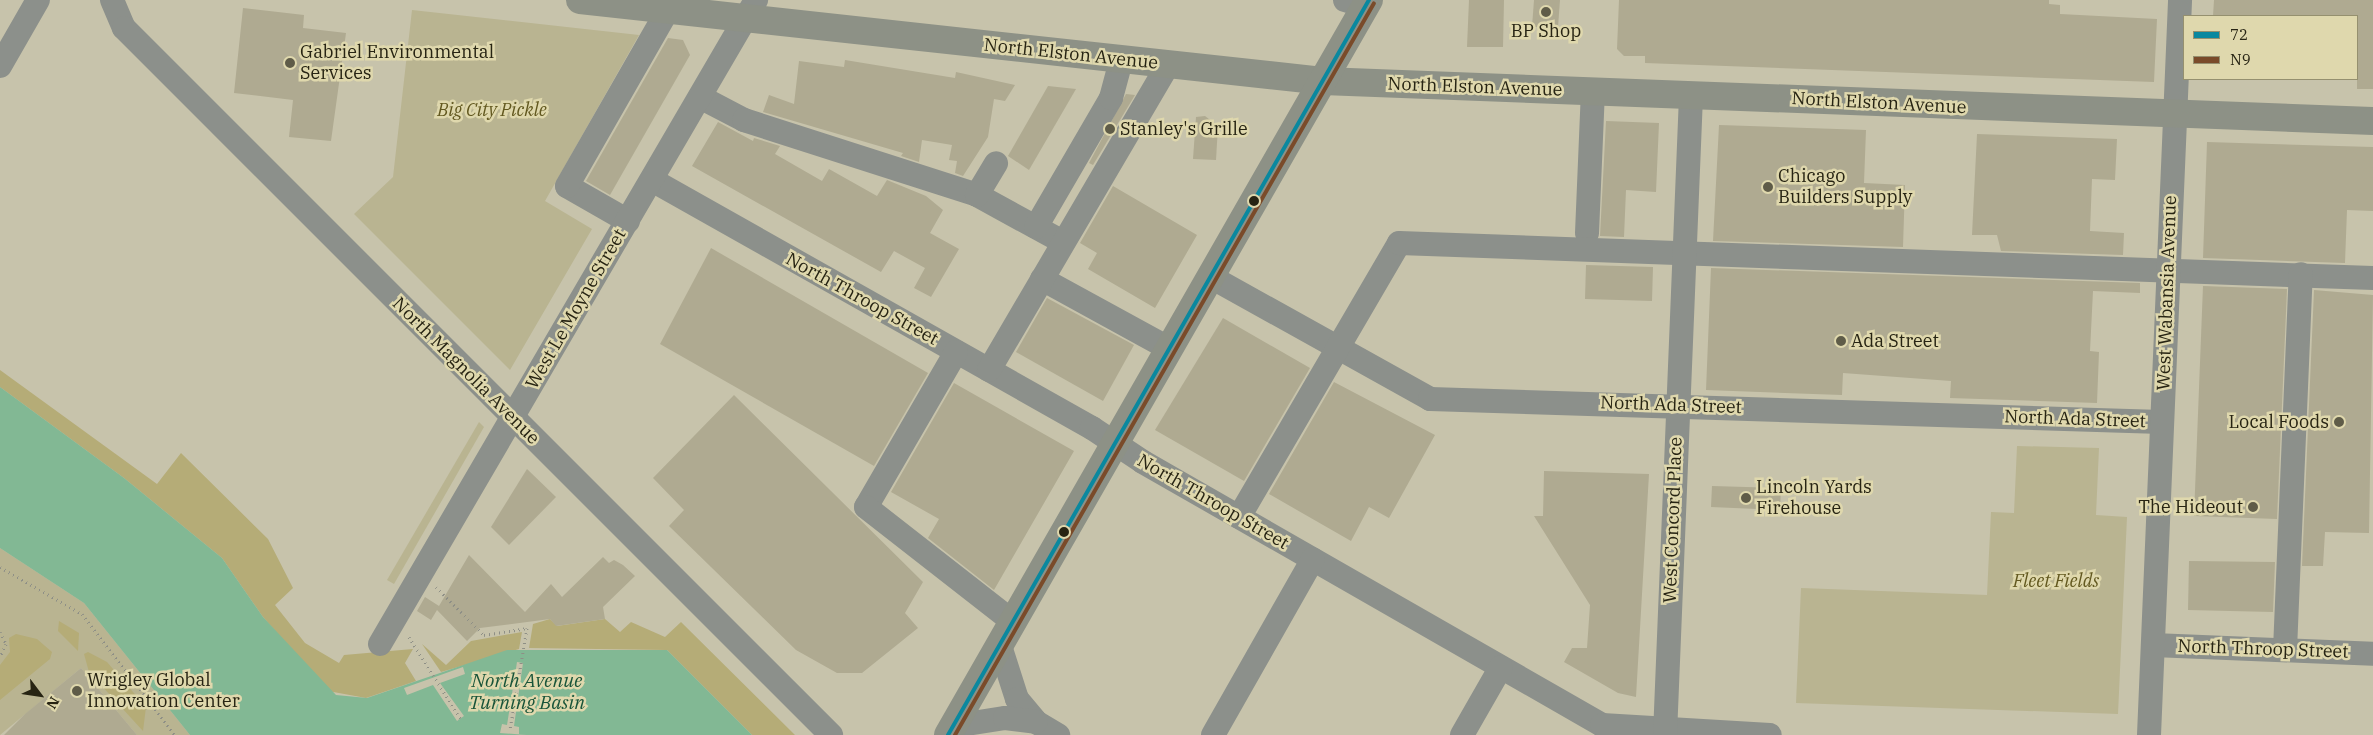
<!DOCTYPE html>
<html>
<head>
<meta charset="utf-8">
<style>
  body { margin:0 }
  #map { position:relative; width:2373px; height:735px; overflow:hidden; background:#c7c3ab; font-family:"IBM Plex Serif",serif }
  div>[style] { position:absolute }
  .green>* { inset:0; background:#b9b491 }
  .forest>* { inset:0; background:#b5ac77 }
  .water>* { inset:0; background:#82b894 }
  .pier>* { inset:0; background:#c7c3ab }
  .building>* { inset:0; background:#afaa91 }
  .path>* { height:3px; margin-top:-1.5px; transform-origin:0; background:repeating-linear-gradient(90deg,#8e8f86 0 1px,transparent 0 5px) }
  .minor>* { height:24px; margin:-12px; padding:0 12px; transform-origin:12px; border-radius:12px; background:#8c908b }
  .major>* { height:28px; margin:-14px; padding:0 14px; transform-origin:14px; border-radius:14px; background:#8d9186 }
  .bus-1>* { height:4px; margin:-2px; padding:0 2px; transform-origin:2px; border-radius:2px; background:#0a889f }
  .bus-2>* { height:4px; margin:-2px; padding:0 2px; transform-origin:2px; border-radius:2px; background:#7a4b2a }
  .dots>* { width:14px; height:14px; translate:-50% -50%; box-sizing:border-box; border:2px solid #dfd8ad; border-radius:50% }
  span { translate:-50% -50%; white-space:nowrap; text-align:center; line-height:1.15; -webkit-text-stroke:5px #dfd8ad; paint-order:stroke }
  .poi-label { font-size:18px; color:#272413 }
  .left { translate:0 -50%; text-align:left }
  .right { translate:-100% -50%; text-align:right }
  .street-label { font-size:18px; color:#272413 }
  .park-label { font-size:18px; color:#62581f; font-style:italic }
  .water-label { font-size:19px; color:#185439; font-style:italic }
  .legend { position:absolute; left:2183px; top:15px; width:175px; height:65px; box-sizing:border-box; background:#dfd8ad; border:1px solid #95906f; margin:0; padding:6px 9px; list-style:none; font-size:15px; color:#272413 }
  .legend li { display:flex; align-items:center; gap:10px; height:25px }
  .legend b { width:25px; border:1px solid #95906f }
  .north { position:absolute; left:15px; top:670px; width:50px; height:50px; -webkit-text-stroke:4px #dfd8ad; paint-order:stroke; rotate:121deg; font-size:14px; font-weight:700; line-height:20px; text-align:center; color:#272413 }
  .north::after { content:''; display:block; margin:auto; width:18px; height:22px; background:#272413; clip-path:polygon(50% 0,100% 100%,50% 72%,0 100%) }
</style>
</head>
<body>
<div id="map">
  <div class="green">
    <div style="clip-path:polygon(412px 10px,639px 35px,545px 201px,592px 229px,510px 370px,354px 214px,393px 177px)"></div>
    <div style="clip-path:polygon(479px 422px,484px 427px,394px 584px,387px 580px)"></div>
    <div style="clip-path:polygon(2017px 446px,2099px 448px,2096px 515px,2127px 517px,2118px 714px,1796px 703px,1801px 588px,1987px 595px,1991px 512px,2014px 513px)"></div>
    <div style="clip-path:polygon(0 548px,84px 603px,190px 735px,137px 735px,81px 668px,0 735px)"></div>
  </div>
  <div class="forest">
    <div style="clip-path:polygon(0 370px,157px 484px,181px 453px,268px 539px,293px 588px,275px 605px,305px 643px,339px 663px,344px 655px,413px 649px,405px 663px,416px 681px,366px 698px,328px 691px,263px 617px,222px 558px,124px 478px,0 387px)"></div>
    <div style="clip-path:polygon(550px 619px,557px 626px,605px 619px,620px 632px,631px 622px,665px 637px,681px 622px,795px 735px,752px 735px,667px 650px,529px 648px,533px 624px)"></div>
    <div style="clip-path:polygon(59px 621px,79px 633px,78px 651px,58px 631px)"></div>
    <div style="clip-path:polygon(522px 632px,519px 649px,441px 672px,422px 644px,446px 665px,471px 641px)"></div>
    <div style="clip-path:polygon(16px 634px,37px 639px,52px 652px,50px 659px,0 700px,0 665px,10px 652px,9px 638px)"></div>
    <div style="clip-path:polygon(88px 652px,107px 662px,146px 707px,143px 731px,89px 672px,84px 654px)"></div>
  </div>
  <div class="water">
    <div style="clip-path:polygon(0 387px,124px 478px,222px 558px,263px 617px,336px 695px,367px 698px,507px 650px,667px 650px,752px 735px,190px 735px,84px 603px,0 548px)"></div>
  </div>
  <div class="pier">
    <div style="clip-path:polygon(517px 662px,523px 663px,514px 726px,519px 727px,519px 734px,527px 735px,500px 733px,502px 724px,507px 725px)"></div>
    <div style="clip-path:polygon(463px 667px,465px 674px,440px 683px,464px 716px,457px 721px,433px 685px,407px 695px,404px 688px)"></div>
  </div>
  <div class="building">
    <div style="clip-path:polygon(1469px 0,1504px 0,1503px 47px,1467px 47px)"></div>
    <div style="clip-path:polygon(1534px 0,1560px 0,1558px 27px,1532px 27px)"></div>
    <div style="clip-path:polygon(1619px 0,2049px 0,2049px 4px,2060px 5px,2060px 14px,2157px 19px,2154px 82px,1645px 63px,1645px 56px,1624px 56px,1617px 49px)"></div>
    <div style="clip-path:polygon(2214px 0,2373px 0,2373px 89px,2357px 89px,2357px 16px,2213px 16px)"></div>
    <div style="clip-path:polygon(243px 8px,304px 15px,303px 28px,346px 33px,331px 141px,289px 137px,293px 100px,234px 93px)"></div>
    <div style="clip-path:polygon(668px 38px,683px 40px,690px 55px,610px 195px,586px 181px)"></div>
    <div style="clip-path:polygon(845px 60px,955px 78px,956px 72px,1015px 85px,1005px 101px,994px 99px,988px 137px,963px 176px,955px 173px,957px 161px,949px 160px,952px 145px,922px 140px,919px 162px,901px 156px,903px 153px,763px 112px,769px 95px,794px 104px,799px 61px,844px 67px)"></div>
    <div style="clip-path:polygon(1048px 86px,1076px 89px,1029px 170px,1008px 156px)"></div>
    <div style="clip-path:polygon(1126px 94px,1135px 95px,1093px 165px,1089px 163px)"></div>
    <div style="clip-path:polygon(1205px 116px,1218px 126px,1216px 160px,1193px 159px,1196px 117px)"></div>
    <div style="clip-path:polygon(1606px 121px,1659px 123px,1656px 192px,1626px 190px,1624px 237px,1600px 236px)"></div>
    <div style="clip-path:polygon(718px 122px,753px 141px,754px 138px,780px 146px,775px 154px,822px 181px,829px 169px,877px 196px,887px 180px,926px 196px,943px 210px,930px 233px,959px 249px,931px 297px,914px 288px,925px 268px,894px 251px,881px 272px,692px 166px)"></div>
    <div style="clip-path:polygon(1719px 125px,1866px 130px,1864px 183px,1905px 185px,1903px 247px,1713px 241px)"></div>
    <div style="clip-path:polygon(1977px 134px,2117px 139px,2115px 180px,2092px 179px,2090px 231px,2124px 233px,2123px 255px,2001px 251px,1997px 235px,1972px 235px)"></div>
    <div style="clip-path:polygon(2207px 142px,2373px 147px,2373px 211px,2347px 210px,2345px 263px,2203px 258px)"></div>
    <div style="clip-path:polygon(1113px 186px,1197px 235px,1155px 308px,1088px 269px,1097px 253px,1080px 243px)"></div>
    <div style="clip-path:polygon(711px 248px,928px 373px,874px 466px,660px 344px)"></div>
    <div style="clip-path:polygon(1586px 265px,1653px 267px,1652px 301px,1585px 299px)"></div>
    <div style="clip-path:polygon(1711px 268px,2140px 283px,2140px 293px,2093px 291px,2090px 351px,2099px 352px,2097px 403px,1950px 398px,1951px 381px,1843px 373px,1842px 395px,1706px 390px)"></div>
    <div style="clip-path:polygon(2203px 286px,2287px 289px,2277px 519px,2194px 516px)"></div>
    <div style="clip-path:polygon(2314px 290px,2373px 295px,2369px 533px,2325px 532px,2323px 566px,2302px 566px)"></div>
    <div style="clip-path:polygon(1047px 298px,1134px 345px,1103px 401px,1016px 352px)"></div>
    <div style="clip-path:polygon(1223px 318px,1310px 368px,1244px 481px,1155px 430px)"></div>
    <div style="clip-path:polygon(1334px 382px,1435px 435px,1389px 518px,1369px 507px,1351px 541px,1269px 494px)"></div>
    <div style="clip-path:polygon(954px 383px,1074px 451px,994px 590px,928px 538px,939px 519px,891px 492px)"></div>
    <div style="clip-path:polygon(734px 395px,923px 582px,905px 613px,918px 628px,862px 673px,837px 673px,796px 650px,669px 526px,684px 510px,653px 478px)"></div>
    <div style="clip-path:polygon(527px 469px,556px 497px,509px 545px,491px 527px)"></div>
    <div style="clip-path:polygon(1544px 471px,1649px 474px,1636px 697px,1618px 693px,1564px 662px,1572px 648px,1587px 648px,1590px 605px,1534px 516px,1543px 516px)"></div>
    <div style="clip-path:polygon(1712px 486px,1781px 488px,1780px 510px,1711px 507px)"></div>
    <div style="clip-path:polygon(469px 555px,525px 612px,551px 584px,562px 597px,603px 557px,609px 563px,614px 560px,623px 565px,635px 576px,603px 607px,605px 619px,556px 626px,550px 619px,480px 628px,467px 641px,437px 610px,431px 620px,417px 611px,425px 597px,439px 606px)"></div>
    <div style="clip-path:polygon(2189px 561px,2275px 562px,2273px 612px,2188px 610px)"></div>
    <div style="clip-path:polygon(81px 668px,137px 735px,4px 735px,25px 714px)"></div>
  </div>
  <div class="path">
    <div style="left:0;top:567px;width:95px;rotate:29.8deg"></div>
    <div style="left:82px;top:614px;width:153px;rotate:52.5deg"></div>
    <div style="left:436px;top:587px;width:68px;rotate:45deg"></div>
    <div style="left:484px;top:635px;width:44px;rotate:-9.2deg"></div>
    <div style="left:527px;top:628px;width:103px;rotate:99.5deg"></div>
    <div style="left:0;top:632px;width:13px;rotate:63deg"></div>
    <div style="left:6px;top:644px;width:14px;rotate:115deg"></div>
    <div style="left:409px;top:637px;width:96px;rotate:57.8deg"></div>
  </div>
  <div class="minor">
    <div style="left:112px;top:0;width:30px;rotate:67deg"></div>
    <div style="left:124px;top:28px;width:1000px;rotate:45deg"></div>
    <div style="left:1345px;top:0;width:21px;rotate:17deg"></div>
    <div style="left:0;top:66px;width:76px;rotate:-60.1deg"></div>
    <div style="left:700px;top:97px;width:50px;rotate:27.6deg"></div>
    <div style="left:744px;top:120px;width:245px;rotate:17.8deg"></div>
    <div style="left:977px;top:195px;width:98px;rotate:28.7deg"></div>
    <div style="left:652px;top:180px;width:505px;rotate:29.41deg"></div>
    <div style="left:1092px;top:428px;width:61px;rotate:33.7deg"></div>
    <div style="left:1143px;top:462px;width:529px;rotate:29.81deg"></div>
    <div style="left:1602px;top:725px;width:168px;rotate:3.4deg"></div>
    <div style="left:977px;top:195px;width:37px;rotate:-59deg"></div>
    <div style="left:628px;top:221px;width:70px;rotate:-150.2deg"></div>
    <div style="left:567px;top:186px;width:203px;rotate:-60.2deg"></div>
    <div style="left:1036px;top:227px;width:149px;rotate:-59.8deg"></div>
    <div style="left:1111px;top:98px;width:38px;rotate:-75deg"></div>
    <div style="left:1587px;top:233px;width:141px;rotate:-87.6deg"></div>
    <div style="left:1211px;top:277px;width:251px;rotate:29.1deg"></div>
    <div style="left:1430px;top:399px;width:732px;rotate:1.8deg"></div>
    <div style="left:1042px;top:279px;width:146px;rotate:28.7deg"></div>
    <div style="left:956px;top:352px;width:179px;rotate:120.1deg"></div>
    <div style="left:866px;top:507px;width:187px;rotate:38deg"></div>
    <div style="left:989px;top:370px;width:354px;rotate:-59.6deg"></div>
    <div style="left:1239px;top:517px;width:317px;rotate:-59.7deg"></div>
    <div style="left:1399px;top:243px;width:975px;rotate:2.06deg"></div>
    <div style="left:380px;top:644px;width:746px;rotate:-59.72deg"></div>
    <div style="left:2153px;top:645px;width:220px;rotate:2.3deg"></div>
    <div style="left:1000px;top:646px;width:56px;rotate:72.2deg"></div>
    <div style="left:1017px;top:699px;width:30px;rotate:50deg"></div>
    <div style="left:1036px;top:722px;width:26px;rotate:31deg"></div>
    <div style="left:2285px;top:650px;width:376px;rotate:-87.6deg"></div>
    <div style="left:953px;top:726px;width:53px;rotate:-8.7deg"></div>
    <div style="left:1005px;top:718px;width:31px;rotate:7deg"></div>
    <div style="left:1213px;top:735px;width:202px;rotate:-60.4deg"></div>
    <div style="left:1462px;top:735px;width:78px;rotate:-60.2deg"></div>
    <div style="left:1665px;top:735px;width:641px;rotate:-87.67deg"></div>
    <div style="left:2149px;top:735px;width:736px;rotate:-87.58deg"></div>
  </div>
  <div class="major">
    <div style="left:580px;top:0;width:747px;rotate:6.22deg"></div>
    <div style="left:1323px;top:81px;width:1051px;rotate:2.18deg"></div>
    <div style="left:948px;top:735px;width:847px;rotate:-60.2deg"></div>
  </div>
  <div class="bus-1">
    <div style="left:948px;top:735px;width:847px;rotate:-60.2deg"></div>
  </div>
  <div class="bus-2">
    <div style="left:955px;top:735px;width:843px;rotate:-60.21deg"></div>
  </div>
  <div class="dots">
    <div style="left:1546px;top:12px;background:#5f5c48"></div>
    <div style="left:290px;top:63px;background:#5f5c48"></div>
    <div style="left:1110px;top:129px;background:#5f5c48"></div>
    <div style="left:1768px;top:187px;background:#5f5c48"></div>
    <div style="left:1254px;top:201px;background:#272413"></div>
    <div style="left:1841px;top:341px;background:#5f5c48"></div>
    <div style="left:2339px;top:422px;background:#5f5c48"></div>
    <div style="left:1746px;top:498px;background:#5f5c48"></div>
    <div style="left:2253px;top:507px;background:#5f5c48"></div>
    <div style="left:1064px;top:532px;background:#272413"></div>
    <div style="left:77px;top:691px;background:#5f5c48"></div>
  </div>
  <div class="poi-label">
    <span style="left:1546px;top:31px">BP Shop</span>
    <span class="left" style="left:300px;top:63px">Gabriel Environmental<br>Services</span>
    <span class="left" style="left:1120px;top:129px">Stanley's Grille</span>
    <span class="left" style="left:1778px;top:187px">Chicago<br>Builders Supply</span>
    <span class="left" style="left:1851px;top:341px">Ada Street</span>
    <span class="right" style="left:2329px;top:422px">Local Foods</span>
    <span class="left" style="left:1756px;top:498px">Lincoln Yards<br>Firehouse</span>
    <span class="right" style="left:2243px;top:507px">The Hideout</span>
    <span class="left" style="left:87px;top:691px">Wrigley Global<br>Innovation Center</span>
  </div>
  <div class="street-label">
    <span style="left:1071px;top:54px;rotate:6deg">North Elston Avenue</span>
    <span style="left:1475px;top:87px;rotate:2deg">North Elston Avenue</span>
    <span style="left:1879px;top:103px;rotate:3deg">North Elston Avenue</span>
    <span style="left:2167px;top:293px;rotate:-88deg">West Wabansia Avenue</span>
    <span style="left:862px;top:299px;rotate:29deg">North Throop Street</span>
    <span style="left:576px;top:309px;rotate:-60deg">West Le Moyne Street</span>
    <span style="left:466px;top:371px;rotate:45deg">North Magnolia Avenue</span>
    <span style="left:1671px;top:405px;rotate:2deg">North Ada Street</span>
    <span style="left:2075px;top:419px;rotate:2deg">North Ada Street</span>
    <span style="left:1213px;top:502px;rotate:30deg">North Throop Street</span>
    <span style="left:1673px;top:520px;rotate:-88deg">West Concord Place</span>
    <span style="left:2263px;top:649px;rotate:2deg">North Throop Street</span>
  </div>
  <div class="park-label">
    <span style="left:492px;top:110px">Big City Pickle</span>
    <span style="left:2056px;top:581px">Fleet Fields</span>
  </div>
  <div class="water-label">
    <span style="left:527px;top:692px">North Avenue<br>Turning Basin</span>
  </div>
  <ul class="legend">
  <li><b style="height:6px;background:#0a889f"></b>72</li>
  <li><b style="height:6px;background:#7a4b2a"></b>N9</li>
  </ul>
  <div class="north">N</div>
</div>
</body>
</html>
